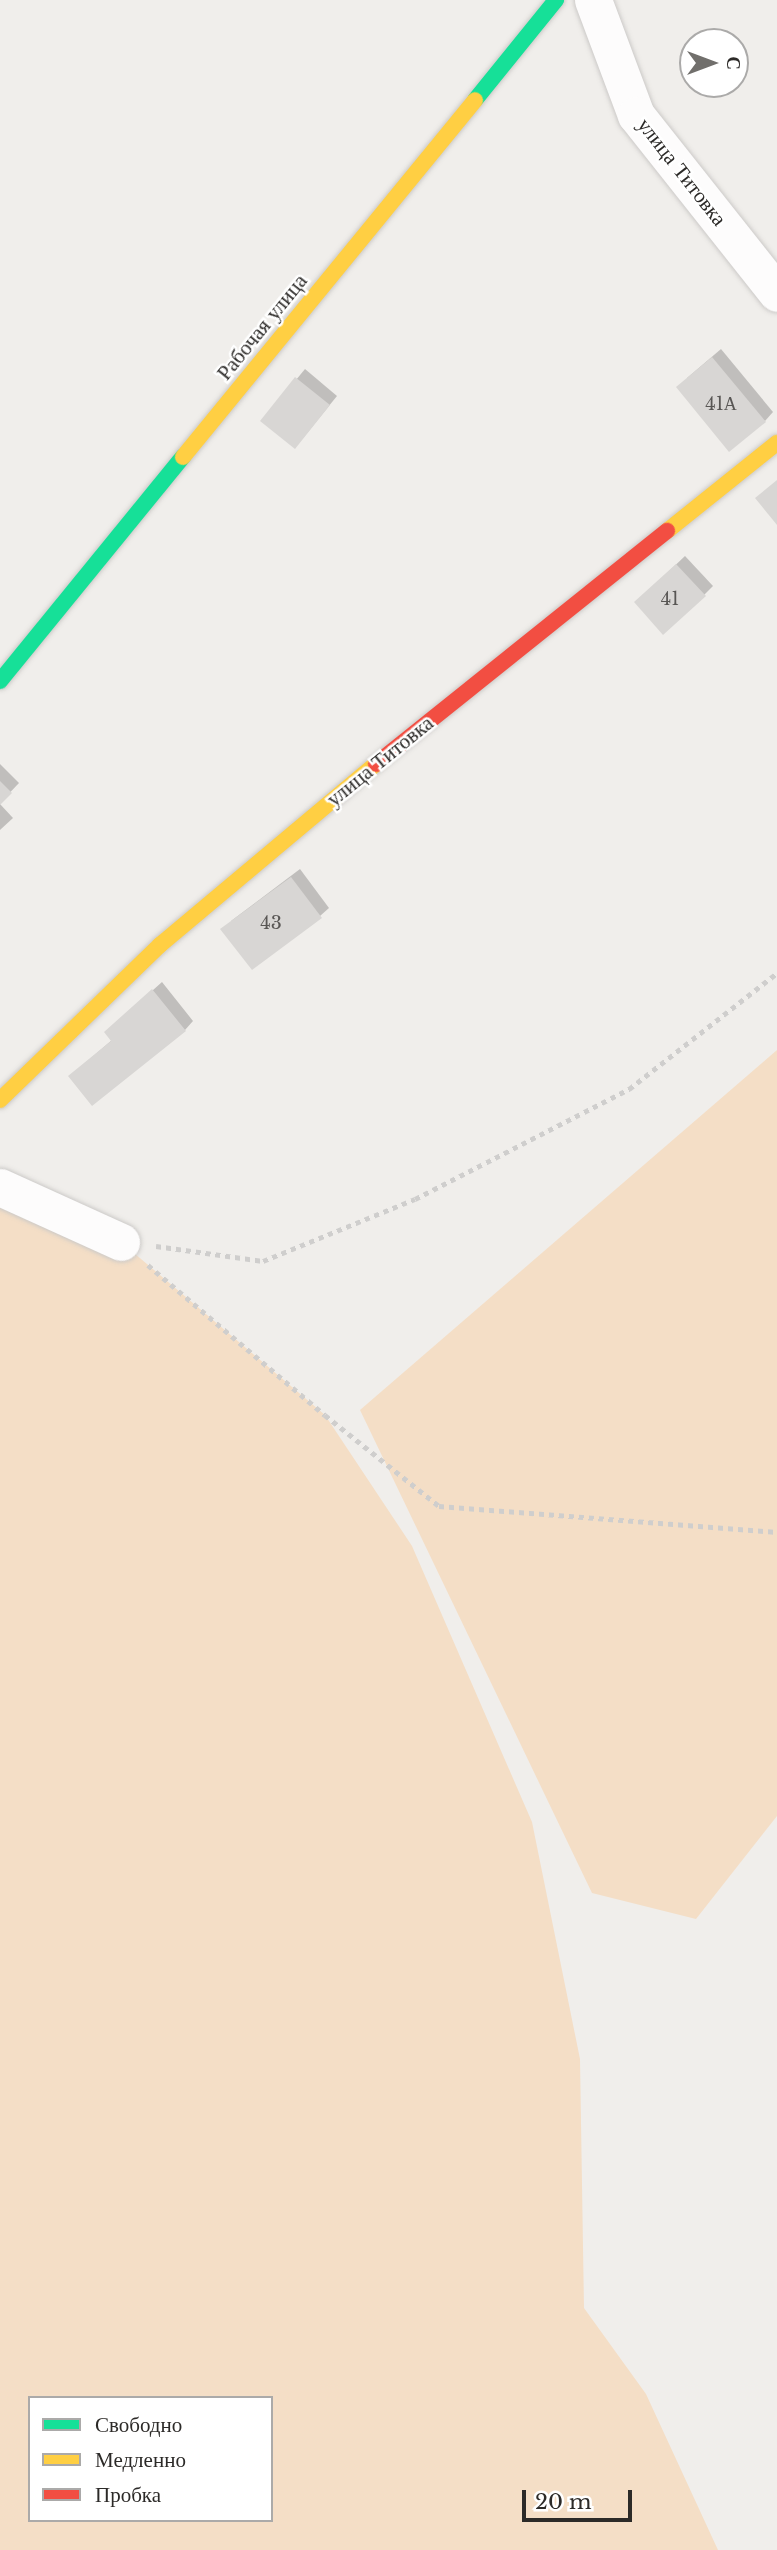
<!DOCTYPE html>
<html>
<head>
<meta charset="utf-8">
<style>
  body { margin:0 }
  #map { position:relative; width:777px; height:2550px; overflow:hidden; background:#f0eeeb; font-family:"Libre Baskerville",serif }
  div>[style] { position:absolute }
  .green>* { inset:0; background:#f4dec6 }
  .shadow>* { inset:0; background:#0003 }
  .building>* { inset:0; background:#d8d6d4 }
  .path>* { height:4.5px; margin-top:-2.25px; transform-origin:0; background:repeating-linear-gradient(90deg,#cfcecd 0 5px,transparent 0 10px) }
  .roads { filter:drop-shadow(0 0 2px #cccac8) drop-shadow(0 0 2px #cccac8) }
  .street>* { height:37px; margin:-18.5px; padding:0 18.5px; transform-origin:18.5px; border-radius:18.5px; background:#fdfcfc }
  .fast>* { height:16px; margin:-8px; padding:0 8px; transform-origin:8px; border-radius:8px; background:#16e098 }
  .slow>* { height:16px; margin:-8px; padding:0 8px; transform-origin:8px; border-radius:8px; background:#ffcf43 }
  .jam>* { height:16px; margin:-8px; padding:0 8px; transform-origin:8px; border-radius:8px; background:#f24e42 }
  span { translate:-50% -50%; white-space:nowrap; text-align:center; line-height:1.15; -webkit-text-stroke:5px #fff; paint-order:stroke }
  .number-label { font-size:18px; color:#585654 }
  .number-label span { -webkit-text-stroke-width:0 }
  .street-label { font-size:21px; color:#2c2a28 }
  .legend { position:absolute; left:28px; top:2396px; width:245px; height:126px; box-sizing:border-box; background:#fff; border:2px solid #abaaa9; margin:0; padding:9px 12px; list-style:none; font-size:21px; color:#2c2a28 }
  .legend li { display:flex; align-items:center; gap:14px; height:35px }
  .legend b { width:35px; border:2px solid #abaaa9 }
  .north { position:absolute; left:679px; top:28px; width:70px; height:70px; box-sizing:border-box; background:#fff; border:2px solid #abaaa9; border-radius:50%; rotate:90deg; font-size:19px; font-weight:700; line-height:28px; text-align:center; color:#2c2a28 }
  .north::after { content:''; display:block; margin:auto; width:24px; height:32px; background:#716f6c; clip-path:polygon(50% 0,100% 100%,50% 72%,0 100%) }
  .scale { position:absolute; left:522px; top:2490px; width:110px; height:32px; box-sizing:border-box; border:4px solid #2c2a28; border-top:0; padding-left:9px; font-size:21px; line-height:24px; white-space:nowrap; color:#2c2a28; -webkit-text-stroke:5px #fff; paint-order:stroke }
</style>
</head>
<body>
<div id="map">
  <div class="green">
    <div style="clip-path:polygon(777px 1050px,777px 1816px,696px 1919px,592px 1893px,360px 1410px)"></div>
    <div style="clip-path:polygon(evenodd,0 1187px,121px 1242px,325px 1415px,412px 1546px,532px 1822px,580px 2059px,584px 2308px,646px 2394px,718px 2550px,0 2550px,0 1187px,30px 2398px,271px 2398px,271px 2520px,30px 2520px,30px 2398px)"></div>
  </div>
  <div class="shadow">
    <div style="clip-path:polygon(721px 349px,773px 412px,765px 421px,687px 378px)"></div>
    <div style="clip-path:polygon(305px 369px,337px 396px,303px 438px,263px 420px)"></div>
    <div style="clip-path:polygon(685px 556px,713px 586px,704px 595px,645px 594px)"></div>
    <div style="clip-path:polygon(0 764px,19px 783px,0 803px)"></div>
    <div style="clip-path:polygon(0 804px,13px 818px,0 830px)"></div>
    <div style="clip-path:polygon(300px 869px,329px 908px,320px 916px,231px 921px)"></div>
    <div style="clip-path:polygon(162px 982px,193px 1021px,185px 1030px,70px 1076px,112px 1040px,115px 1024px)"></div>
  </div>
  <div class="building">
    <div style="clip-path:polygon(712px 357px,766px 422px,729px 452px,676px 387px)"></div>
    <div style="clip-path:polygon(295px 377px,330px 405px,295px 449px,260px 421px)"></div>
    <div style="clip-path:polygon(777px 480px,777px 525px,755px 498px)"></div>
    <div style="clip-path:polygon(676px 564px,706px 596px,663px 635px,634px 602px)"></div>
    <div style="clip-path:polygon(0 781px,12px 793px,0 805px)"></div>
    <div style="clip-path:polygon(291px 877px,322px 918px,252px 970px,220px 929px)"></div>
    <div style="clip-path:polygon(152px 989px,186px 1031px,92px 1106px,68px 1076px,111px 1041px,104px 1032px)"></div>
  </div>
  <div class="path">
    <div style="left:156px;top:1246px;width:108px;rotate:8deg"></div>
    <div style="left:263px;top:1261px;width:164px;rotate:-22.2deg"></div>
    <div style="left:415px;top:1199px;width:241px;rotate:-27.2deg"></div>
    <div style="left:629px;top:1089px;width:188px;rotate:-38.1deg"></div>
    <div style="left:148px;top:1265px;width:232px;rotate:40.3deg"></div>
    <div style="left:325px;top:1415px;width:146px;rotate:38.6deg"></div>
    <div style="left:439px;top:1506px;width:339px;rotate:4.4deg"></div>
  </div>
  <div class="roads">
    <div class="street">
      <div style="left:593px;top:0;width:123px;rotate:69.5deg"></div>
      <div style="left:636px;top:115px;width:227px;rotate:51.6deg"></div>
      <div style="left:0;top:1187px;width:133px;rotate:24.4deg"></div>
    </div>
    <div class="fast">
      <div style="left:475px;top:100px;width:129px;rotate:-51deg"></div>
      <div style="left:0;top:681px;width:289px;rotate:-50.8deg"></div>
    </div>
    <div class="slow">
      <div style="left:183px;top:457px;width:461px;rotate:-50.7deg"></div>
      <div style="left:667px;top:531px;width:141px;rotate:-38.7deg"></div>
      <div style="left:0;top:1100px;width:223px;rotate:-44.1deg"></div>
      <div style="left:160px;top:945px;width:282px;rotate:-40deg"></div>
    </div>
    <div class="jam">
      <div style="left:376px;top:764px;width:373px;rotate:-38.7deg"></div>
    </div>
  </div>
  <div class="number-label">
    <span style="left:721px;top:404px">41А</span>
    <span style="left:670px;top:599px">41</span>
    <span style="left:271px;top:923px">43</span>
  </div>
  <div class="street-label">
    <span style="left:682px;top:172px;rotate:52deg">улица Титовка</span>
    <span style="left:262px;top:327px;rotate:-51deg">Рабочая улица</span>
    <span style="left:380px;top:761px;rotate:-39deg">улица Титовка</span>
  </div>
  <ul class="legend">
  <li><b style="height:9px;background:#16e098"></b>Свободно</li>
  <li><b style="height:9px;background:#ffcf43"></b>Медленно</li>
  <li><b style="height:9px;background:#f24e42"></b>Пробка</li>
  </ul>
  <div class="north">С</div>
  <div class="scale">20 m</div>
</div>
</body>
</html>
